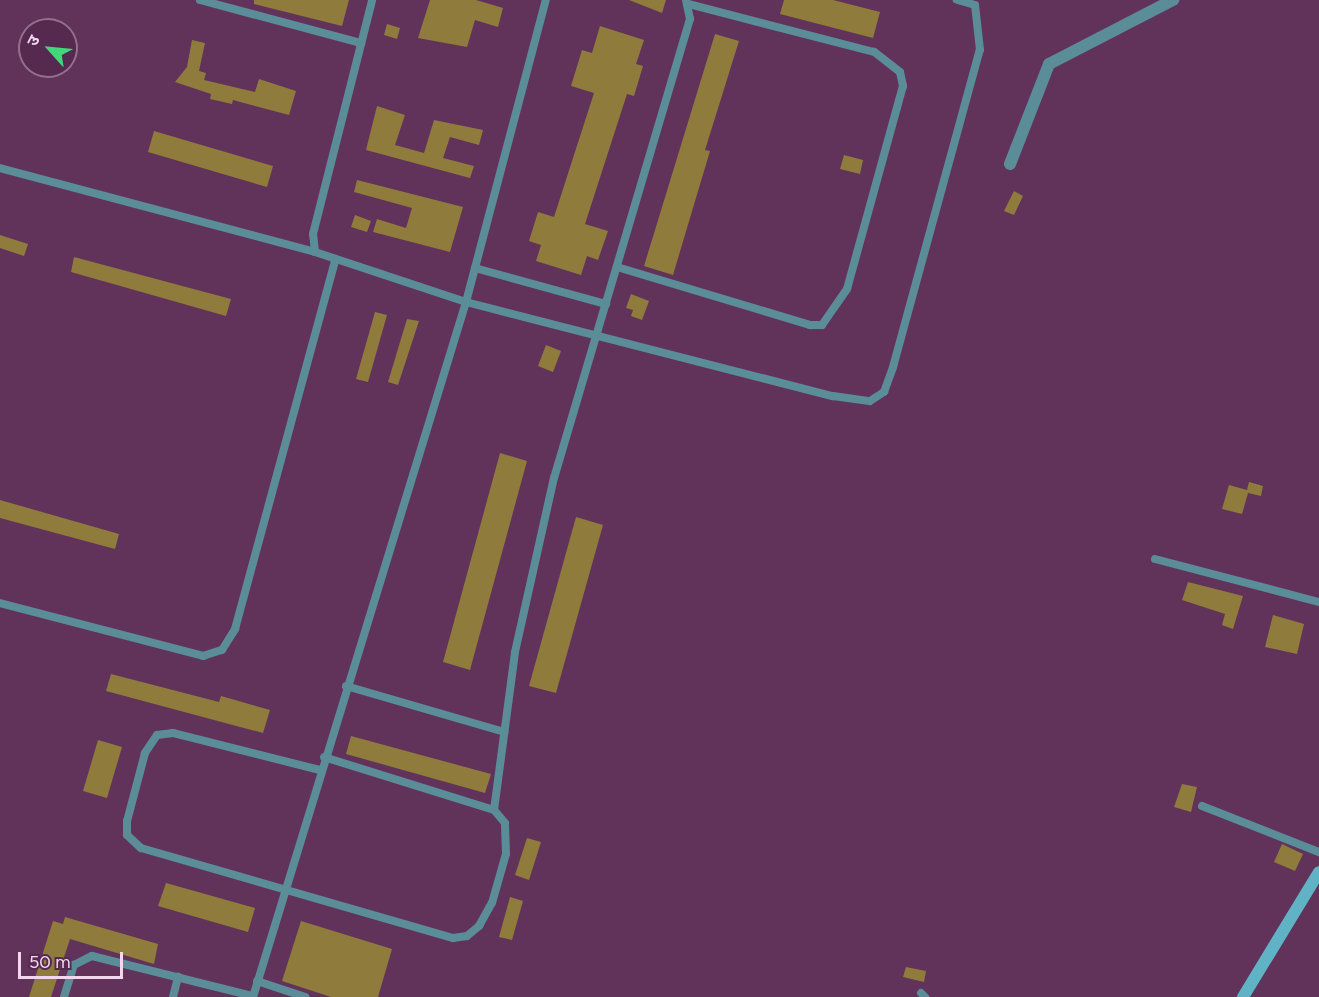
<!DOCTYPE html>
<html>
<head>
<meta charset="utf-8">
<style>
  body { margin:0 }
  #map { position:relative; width:1319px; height:997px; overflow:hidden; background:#61335b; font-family:Figtree,"Noto Sans Devanagari",sans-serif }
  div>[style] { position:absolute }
  .building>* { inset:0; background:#8f7b3c }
  .lane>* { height:8px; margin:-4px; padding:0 4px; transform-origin:4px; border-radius:4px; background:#5a8d97 }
  .street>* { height:12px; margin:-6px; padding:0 6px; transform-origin:6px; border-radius:6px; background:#5a8d97 }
  .secondary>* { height:12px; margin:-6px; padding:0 6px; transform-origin:6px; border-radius:6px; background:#5fb3c4 }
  span { translate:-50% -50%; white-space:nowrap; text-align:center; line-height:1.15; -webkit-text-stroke:5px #552950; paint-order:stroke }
  .north { position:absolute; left:18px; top:18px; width:60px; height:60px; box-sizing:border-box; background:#552950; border:2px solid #946f8f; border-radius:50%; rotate:297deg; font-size:16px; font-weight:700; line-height:24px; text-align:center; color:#f3d7ee }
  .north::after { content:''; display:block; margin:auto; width:21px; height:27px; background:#42d77b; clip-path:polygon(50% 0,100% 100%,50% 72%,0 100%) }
  .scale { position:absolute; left:18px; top:952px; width:105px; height:27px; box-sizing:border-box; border:3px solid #f3d7ee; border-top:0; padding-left:8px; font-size:18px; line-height:21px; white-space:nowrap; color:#f3d7ee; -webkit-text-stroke:4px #552950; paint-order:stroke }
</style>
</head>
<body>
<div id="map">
  <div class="building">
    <div style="clip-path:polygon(254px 0,349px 0,342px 26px,254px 4px)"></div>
    <div style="clip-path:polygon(430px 0,476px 0,503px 8px,498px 27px,475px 20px,467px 47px,418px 38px)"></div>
    <div style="clip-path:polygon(629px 0,666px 0,662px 13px)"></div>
    <div style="clip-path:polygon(784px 0,833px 0,880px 12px,873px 38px,780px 14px)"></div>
    <div style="clip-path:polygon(387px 24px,400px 28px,397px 39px,384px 35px)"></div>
    <div style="clip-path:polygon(600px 26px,644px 40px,636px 64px,643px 66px,634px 96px,627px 94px,585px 224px,608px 231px,598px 260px,587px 256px,581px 275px,536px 261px,541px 245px,529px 241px,538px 212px,554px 217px,594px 93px,571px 86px,582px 50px,592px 53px)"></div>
    <div style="clip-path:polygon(715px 34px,739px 41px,705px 150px,710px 151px,673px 275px,644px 266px)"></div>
    <div style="clip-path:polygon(192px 40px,205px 43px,199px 71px,206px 73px,204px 80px,255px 92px,259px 79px,296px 91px,289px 115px,233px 100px,232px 104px,210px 99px,211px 94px,175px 82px,187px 67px)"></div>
    <div style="clip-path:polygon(377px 106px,405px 115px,395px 145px,424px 153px,434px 120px,483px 130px,479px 145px,450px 137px,443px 158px,474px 166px,470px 178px,366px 150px)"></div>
    <div style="clip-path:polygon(154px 131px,273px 166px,267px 187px,148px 152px)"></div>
    <div style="clip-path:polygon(844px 155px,863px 160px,860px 174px,840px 169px)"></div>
    <div style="clip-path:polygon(357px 180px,463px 207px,450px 252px,373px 232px,377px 219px,406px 228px,412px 208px,354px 192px)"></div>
    <div style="clip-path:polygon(1014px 191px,1023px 196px,1014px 215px,1004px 211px)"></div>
    <div style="clip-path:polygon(355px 215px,371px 221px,367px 232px,351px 227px)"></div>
    <div style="clip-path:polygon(0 235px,28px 244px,24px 256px,0 248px)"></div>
    <div style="clip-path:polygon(74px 257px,231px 299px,226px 316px,71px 272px)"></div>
    <div style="clip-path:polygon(631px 294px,649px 301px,642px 320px,631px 316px,633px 310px,626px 308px)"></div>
    <div style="clip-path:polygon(375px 312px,387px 315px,368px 382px,356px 379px)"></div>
    <div style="clip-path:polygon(407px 319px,419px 321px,398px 385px,388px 382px)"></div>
    <div style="clip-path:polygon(546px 345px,561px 351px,553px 372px,538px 366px)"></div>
    <div style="clip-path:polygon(500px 453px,527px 461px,470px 670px,443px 662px)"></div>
    <div style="clip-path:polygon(1249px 482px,1263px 486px,1261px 496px,1248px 493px,1242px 514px,1222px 509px,1229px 485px,1247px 490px)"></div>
    <div style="clip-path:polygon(0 500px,119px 534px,115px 549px,0 518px)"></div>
    <div style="clip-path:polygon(576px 517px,603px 525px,556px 693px,529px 686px)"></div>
    <div style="clip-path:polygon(1188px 582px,1243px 596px,1233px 629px,1222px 625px,1225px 614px,1182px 600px)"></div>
    <div style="clip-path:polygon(1273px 615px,1304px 624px,1297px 654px,1265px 647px)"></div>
    <div style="clip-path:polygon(111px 674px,219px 702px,221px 696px,270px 710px,263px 733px,106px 691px)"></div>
    <div style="clip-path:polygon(351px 736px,491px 774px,485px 793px,346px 754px)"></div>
    <div style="clip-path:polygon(98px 740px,122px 747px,107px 798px,83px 791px)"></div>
    <div style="clip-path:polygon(1182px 784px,1197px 787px,1191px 812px,1174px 807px)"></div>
    <div style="clip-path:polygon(527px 838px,541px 842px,529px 880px,515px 875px)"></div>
    <div style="clip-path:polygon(1282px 844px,1303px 854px,1295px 871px,1274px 862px)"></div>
    <div style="clip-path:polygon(166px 883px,255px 908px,248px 932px,158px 906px)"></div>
    <div style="clip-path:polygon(510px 897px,523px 901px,512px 940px,499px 937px)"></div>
    <div style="clip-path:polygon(65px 917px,158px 944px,154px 964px,70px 939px,51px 997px,29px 997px,53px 921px,63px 924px)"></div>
    <div style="clip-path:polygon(301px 921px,392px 949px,378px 997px,331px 997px,282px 981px)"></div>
    <div style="clip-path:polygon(906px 967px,926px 971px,924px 982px,903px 977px)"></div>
  </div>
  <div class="lane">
    <div style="left:200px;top:0;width:167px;rotate:15deg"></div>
    <div style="left:0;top:168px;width:326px;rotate:14.9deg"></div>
    <div style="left:315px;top:252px;width:159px;rotate:18.3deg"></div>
    <div style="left:466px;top:302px;width:379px;rotate:14.4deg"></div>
    <div style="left:833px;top:396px;width:37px;rotate:8deg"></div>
    <div style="left:870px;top:401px;width:17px;rotate:-33deg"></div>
    <div style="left:884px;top:392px;width:27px;rotate:-70deg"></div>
    <div style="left:893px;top:367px;width:329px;rotate:-74.7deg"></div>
    <div style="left:980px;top:50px;width:45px;rotate:-96.3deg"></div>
    <div style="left:975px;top:5px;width:19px;rotate:-164deg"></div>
    <div style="left:315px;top:252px;width:18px;rotate:-96deg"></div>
    <div style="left:313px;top:234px;width:241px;rotate:-75.8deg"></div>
    <div style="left:617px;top:267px;width:202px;rotate:16.7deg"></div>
    <div style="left:810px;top:325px;width:12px"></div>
    <div style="left:822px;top:325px;width:44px;rotate:-55.2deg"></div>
    <div style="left:847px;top:289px;width:211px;rotate:-74.6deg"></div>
    <div style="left:903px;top:86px;width:14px;rotate:-102deg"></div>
    <div style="left:900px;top:72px;width:33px;rotate:-142deg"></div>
    <div style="left:874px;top:52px;width:192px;rotate:-165.5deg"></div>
    <div style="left:475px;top:268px;width:136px;rotate:15.4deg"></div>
    <div style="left:1155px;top:559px;width:170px;rotate:14.7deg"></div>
    <div style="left:0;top:603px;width:210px;rotate:14.6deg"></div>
    <div style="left:203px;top:656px;width:20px;rotate:-18deg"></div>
    <div style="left:222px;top:650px;width:25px;rotate:-58deg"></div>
    <div style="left:235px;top:629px;width:381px;rotate:-74.8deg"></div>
    <div style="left:346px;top:686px;width:165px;rotate:16.2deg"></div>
    <div style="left:320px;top:770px;width:152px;rotate:-165.9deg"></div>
    <div style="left:173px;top:733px;width:16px;rotate:173deg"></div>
    <div style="left:157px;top:735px;width:22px;rotate:124deg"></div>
    <div style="left:145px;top:753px;width:70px;rotate:104.8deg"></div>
    <div style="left:127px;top:821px;width:14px;rotate:90deg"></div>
    <div style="left:127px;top:835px;width:19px;rotate:43deg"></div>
    <div style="left:141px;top:848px;width:325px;rotate:16.1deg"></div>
    <div style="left:453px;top:938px;width:14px;rotate:-8deg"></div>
    <div style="left:467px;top:936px;width:16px;rotate:-40deg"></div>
    <div style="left:479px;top:926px;width:26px;rotate:-61deg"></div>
    <div style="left:492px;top:903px;width:51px;rotate:-74.1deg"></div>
    <div style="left:506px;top:854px;width:31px;rotate:-92deg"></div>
    <div style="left:505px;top:823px;width:17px;rotate:-130deg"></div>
    <div style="left:494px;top:810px;width:178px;rotate:-162.7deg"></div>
    <div style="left:1202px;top:806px;width:126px;rotate:21.5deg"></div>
    <div style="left:494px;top:810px;width:159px;rotate:-82.4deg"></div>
    <div style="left:515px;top:652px;width:178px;rotate:-77.4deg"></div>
    <div style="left:554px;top:478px;width:479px;rotate:-73.5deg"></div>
    <div style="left:690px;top:19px;width:19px;rotate:-102deg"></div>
    <div style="left:257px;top:981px;width:51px;rotate:18.4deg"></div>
    <div style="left:921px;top:993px;width:6px;rotate:45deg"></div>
    <div style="left:64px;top:997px;width:34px;rotate:-73deg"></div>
    <div style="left:74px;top:965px;width:20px;rotate:-27deg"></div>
    <div style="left:92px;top:956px;width:166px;rotate:14deg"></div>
    <div style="left:173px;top:997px;width:21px;rotate:-76deg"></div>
    <div style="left:253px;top:997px;width:727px;rotate:-72.96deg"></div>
    <div style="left:466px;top:302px;width:312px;rotate:-75.2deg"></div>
  </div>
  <div class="street">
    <div style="left:1010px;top:164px;width:107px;rotate:-68.7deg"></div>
    <div style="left:1049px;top:64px;width:140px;rotate:-27.3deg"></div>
  </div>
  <div class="secondary">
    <div style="left:1243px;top:997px;width:146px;rotate:-58.7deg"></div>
  </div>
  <div class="north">उ</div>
  <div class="scale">50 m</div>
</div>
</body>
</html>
